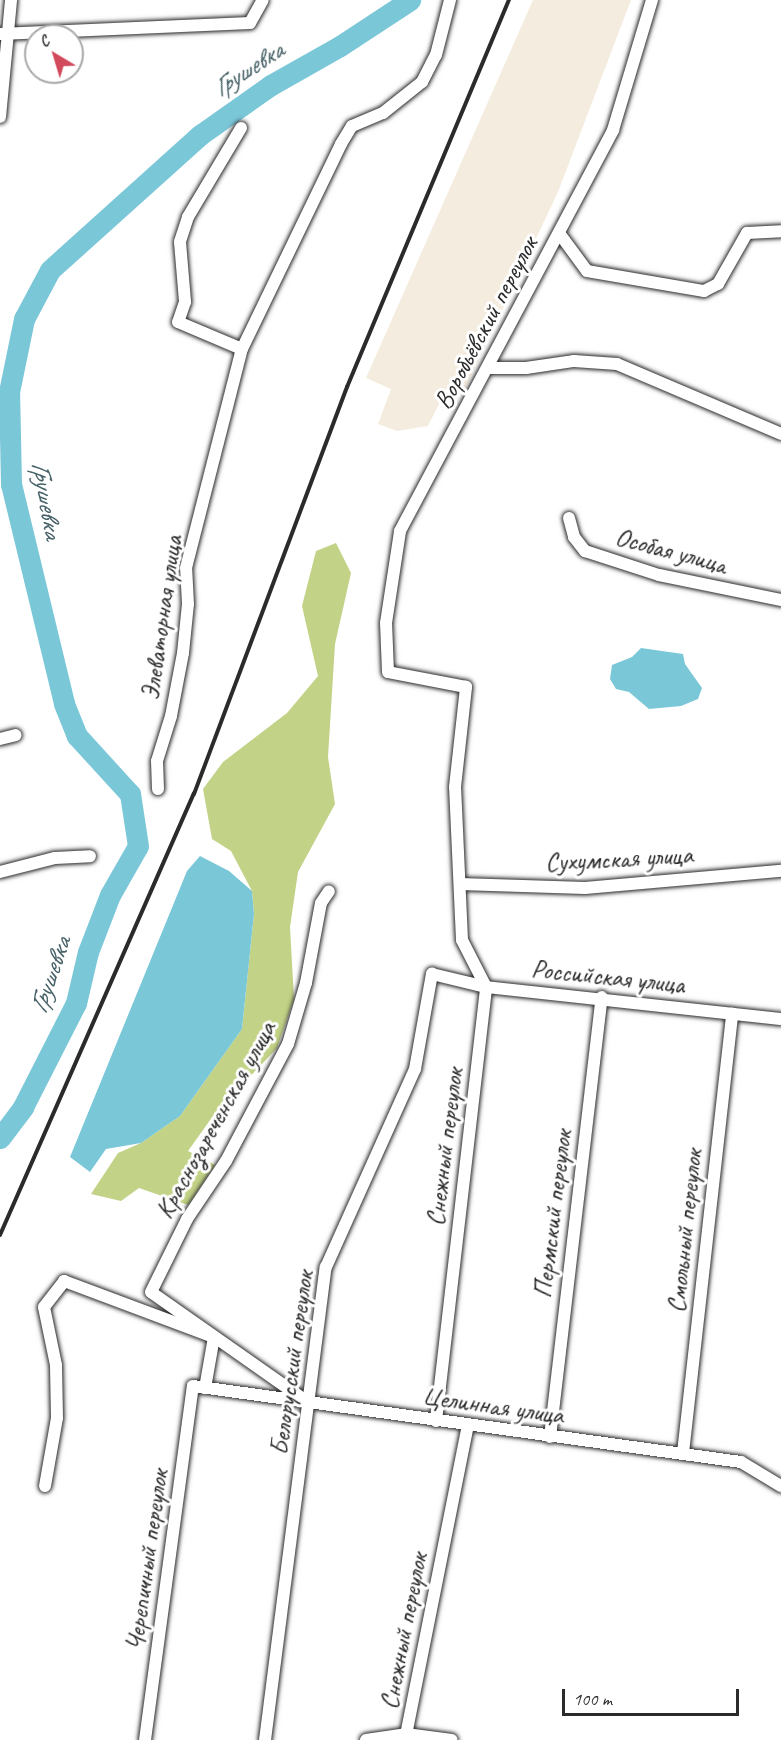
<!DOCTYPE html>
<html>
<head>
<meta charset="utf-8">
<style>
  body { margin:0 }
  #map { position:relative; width:781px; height:1740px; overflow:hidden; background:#fff; font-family:Caveat,sans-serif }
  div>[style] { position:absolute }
  .built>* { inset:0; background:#f4ecde }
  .green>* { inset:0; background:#c2d286 }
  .water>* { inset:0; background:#7ac7d8 }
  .river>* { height:21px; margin:-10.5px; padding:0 10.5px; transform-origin:10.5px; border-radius:10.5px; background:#7ac7d8 }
  .roads { filter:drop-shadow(0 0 2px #2b2b2b) drop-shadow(0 0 2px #2b2b2b) }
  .minor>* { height:12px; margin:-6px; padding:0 6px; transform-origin:6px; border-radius:6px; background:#fff }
  .rail>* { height:4px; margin:-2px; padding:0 2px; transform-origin:2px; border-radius:2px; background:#2b2b2b }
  span { translate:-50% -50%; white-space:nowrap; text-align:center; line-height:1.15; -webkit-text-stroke:6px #fff; paint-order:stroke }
  .street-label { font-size:26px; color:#2b2b2b }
  .water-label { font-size:27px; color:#476268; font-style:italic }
  .north { position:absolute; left:24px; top:24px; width:60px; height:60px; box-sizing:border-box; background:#fff; border:2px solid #aaa; border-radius:50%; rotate:322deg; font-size:16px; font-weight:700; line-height:24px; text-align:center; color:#2b2b2b }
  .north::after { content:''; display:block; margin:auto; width:21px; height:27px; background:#d1495b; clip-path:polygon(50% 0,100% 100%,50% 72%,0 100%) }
  .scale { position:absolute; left:562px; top:1689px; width:177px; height:27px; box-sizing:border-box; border:3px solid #2b2b2b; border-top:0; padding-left:8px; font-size:18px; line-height:21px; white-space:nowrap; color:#2b2b2b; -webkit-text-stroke:4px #fff; paint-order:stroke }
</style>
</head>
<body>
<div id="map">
  <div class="built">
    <div style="clip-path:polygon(533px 0,631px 0,558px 192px,462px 395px,447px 388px,428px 426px,397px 431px,378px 424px,391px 389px,366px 378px)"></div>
  </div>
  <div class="green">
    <div style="clip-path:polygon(336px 543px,351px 573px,335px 644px,328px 757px,335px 804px,298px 872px,290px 927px,294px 999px,277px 1048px,213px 1116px,188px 1151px,215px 1165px,188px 1205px,139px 1188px,121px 1201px,91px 1194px,118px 1153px,141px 1143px,180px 1116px,242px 1029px,254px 914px,252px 891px,231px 851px,212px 839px,203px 789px,223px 762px,287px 713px,318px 676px,302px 606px,316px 551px)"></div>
  </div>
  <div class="water">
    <div style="clip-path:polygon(641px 648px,683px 654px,685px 664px,702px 688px,698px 699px,681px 706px,649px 709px,629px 692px,616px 689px,610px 679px,612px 665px,632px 657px)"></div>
    <div style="clip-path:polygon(200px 856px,229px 871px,252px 891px,254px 914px,242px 1029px,180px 1116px,141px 1143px,106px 1149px,90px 1172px,70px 1157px,187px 871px)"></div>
  </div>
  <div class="river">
    <div style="left:0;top:1138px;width:39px;rotate:-53deg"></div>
    <div style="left:23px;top:1107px;width:117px;rotate:-63deg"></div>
    <div style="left:76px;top:1003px;width:52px;rotate:-76.8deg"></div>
    <div style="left:88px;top:952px;width:61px;rotate:-68.9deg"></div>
    <div style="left:110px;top:895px;width:56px;rotate:-60.3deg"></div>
    <div style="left:138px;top:846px;width:53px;rotate:-98.7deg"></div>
    <div style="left:130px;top:794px;width:79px;rotate:-132.4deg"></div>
    <div style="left:77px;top:736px;width:35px;rotate:-112deg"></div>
    <div style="left:64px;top:703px;width:225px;rotate:-103.6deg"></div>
    <div style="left:11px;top:484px;width:92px;rotate:-91.2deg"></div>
    <div style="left:9px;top:392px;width:75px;rotate:-78.4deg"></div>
    <div style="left:24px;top:319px;width:55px;rotate:-62deg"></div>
    <div style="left:50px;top:270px;width:202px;rotate:-42deg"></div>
    <div style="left:200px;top:135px;width:87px;rotate:-35.2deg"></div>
    <div style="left:271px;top:85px;width:79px;rotate:-29.5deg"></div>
    <div style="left:340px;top:46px;width:84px;rotate:-33.3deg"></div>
  </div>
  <div class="roads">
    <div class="minor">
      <div style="left:0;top:34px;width:250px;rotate:-2.5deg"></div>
      <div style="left:250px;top:23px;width:26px;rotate:-61deg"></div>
      <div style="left:0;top:117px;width:118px;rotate:-84.6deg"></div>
      <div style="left:241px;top:128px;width:104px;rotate:120.8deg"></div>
      <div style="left:188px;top:217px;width:26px;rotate:108deg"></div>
      <div style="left:180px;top:242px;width:60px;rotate:85.2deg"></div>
      <div style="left:185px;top:302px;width:21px;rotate:109deg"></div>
      <div style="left:178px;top:322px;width:69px;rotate:22.9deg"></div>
      <div style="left:559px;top:233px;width:47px;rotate:53.6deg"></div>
      <div style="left:587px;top:271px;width:119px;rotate:9.7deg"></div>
      <div style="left:704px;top:291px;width:16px;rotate:-27deg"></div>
      <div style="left:718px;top:284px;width:59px;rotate:-60.4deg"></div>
      <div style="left:747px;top:233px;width:34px;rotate:-3deg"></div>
      <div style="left:489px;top:368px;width:37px"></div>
      <div style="left:526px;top:368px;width:49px;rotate:-8.3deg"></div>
      <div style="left:574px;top:361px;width:43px;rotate:4deg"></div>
      <div style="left:617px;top:364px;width:178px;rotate:23.1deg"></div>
      <div style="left:569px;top:518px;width:20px;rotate:75deg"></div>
      <div style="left:574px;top:537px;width:18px;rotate:52deg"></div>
      <div style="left:585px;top:551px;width:78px;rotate:18deg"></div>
      <div style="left:659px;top:575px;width:125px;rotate:11.6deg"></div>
      <div style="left:0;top:739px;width:16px;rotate:-14deg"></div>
      <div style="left:158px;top:789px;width:28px;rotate:-92deg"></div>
      <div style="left:157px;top:761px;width:47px;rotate:-72.7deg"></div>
      <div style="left:171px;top:716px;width:64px;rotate:-79.2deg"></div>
      <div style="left:183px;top:653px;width:49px;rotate:-84.2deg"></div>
      <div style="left:188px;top:604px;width:36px;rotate:-93deg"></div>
      <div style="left:186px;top:568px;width:226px;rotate:-75.7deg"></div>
      <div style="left:242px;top:349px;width:228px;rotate:-64.2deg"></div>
      <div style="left:341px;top:144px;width:21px;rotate:-59deg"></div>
      <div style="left:352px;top:126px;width:34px;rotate:-23deg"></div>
      <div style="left:383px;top:113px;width:50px;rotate:-38.5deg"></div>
      <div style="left:422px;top:82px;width:30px;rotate:-63deg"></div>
      <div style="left:436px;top:55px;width:57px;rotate:-75.7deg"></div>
      <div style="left:0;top:872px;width:57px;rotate:-14.3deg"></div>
      <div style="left:55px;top:858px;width:35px;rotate:-3deg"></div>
      <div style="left:460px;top:884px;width:125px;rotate:1.8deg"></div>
      <div style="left:585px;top:888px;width:197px;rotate:-5deg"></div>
      <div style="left:306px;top:1401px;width:189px;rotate:-144.9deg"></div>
      <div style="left:151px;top:1292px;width:81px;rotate:-63.7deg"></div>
      <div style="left:187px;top:1219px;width:70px;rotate:-56.1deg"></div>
      <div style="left:226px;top:1161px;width:132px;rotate:-62.1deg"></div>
      <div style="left:288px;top:1044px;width:64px;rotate:-73.6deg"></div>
      <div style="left:306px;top:983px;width:81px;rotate:-79.4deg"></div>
      <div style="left:321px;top:903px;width:14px;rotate:-56deg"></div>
      <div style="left:436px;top:1421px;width:437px;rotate:-83.4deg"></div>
      <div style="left:486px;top:987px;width:53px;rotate:-117.1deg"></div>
      <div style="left:462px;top:940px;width:153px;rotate:-92.6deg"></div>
      <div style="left:455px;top:787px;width:101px;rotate:-83.7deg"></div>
      <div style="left:466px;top:687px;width:79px;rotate:-169.1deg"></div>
      <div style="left:388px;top:672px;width:49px;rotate:-92.3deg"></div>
      <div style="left:386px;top:623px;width:93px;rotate:-81.3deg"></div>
      <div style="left:400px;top:531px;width:454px;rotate:-62deg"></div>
      <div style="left:613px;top:130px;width:136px;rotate:-73.3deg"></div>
      <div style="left:550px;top:1437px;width:443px;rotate:-83.3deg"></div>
      <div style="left:683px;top:1453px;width:442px;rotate:-83.6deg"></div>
      <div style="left:45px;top:1486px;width:69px;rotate:-80deg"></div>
      <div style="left:57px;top:1418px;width:53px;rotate:-91.1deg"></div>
      <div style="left:56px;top:1365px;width:59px;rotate:-101.7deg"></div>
      <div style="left:44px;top:1307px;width:33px;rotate:-52deg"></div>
      <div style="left:64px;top:1281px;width:160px;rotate:20.5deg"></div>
      <div style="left:214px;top:1337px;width:52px;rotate:100deg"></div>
      <div style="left:145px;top:1740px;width:357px;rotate:-82.3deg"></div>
      <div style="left:193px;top:1386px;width:553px;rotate:7.9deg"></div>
      <div style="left:741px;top:1462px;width:47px;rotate:31deg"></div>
      <div style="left:265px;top:1740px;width:477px;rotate:-82.7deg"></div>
      <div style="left:326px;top:1267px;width:217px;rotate:-65.8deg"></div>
      <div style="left:415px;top:1069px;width:97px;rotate:-79.9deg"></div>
      <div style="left:432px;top:974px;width:56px;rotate:13.5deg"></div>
      <div style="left:486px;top:987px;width:297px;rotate:6.2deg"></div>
      <div style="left:366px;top:1740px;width:40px;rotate:-8.5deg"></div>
      <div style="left:406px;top:1734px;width:46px;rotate:7.4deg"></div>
      <div style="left:405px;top:1740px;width:321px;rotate:-78.7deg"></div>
    </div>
  </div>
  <div class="rail">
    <div style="left:0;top:1235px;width:482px;rotate:-66.3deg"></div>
    <div style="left:194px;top:794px;width:435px;rotate:-69.4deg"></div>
    <div style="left:347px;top:387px;width:420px;rotate:-67.3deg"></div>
  </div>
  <div class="street-label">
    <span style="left:486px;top:323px;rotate:-62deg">Воробьёвский переулок</span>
    <span style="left:671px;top:551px;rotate:15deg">Особая улица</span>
    <span style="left:162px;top:618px;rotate:-82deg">Элеваторная улица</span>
    <span style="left:619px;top:859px;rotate:-3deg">Сухумская улица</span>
    <span style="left:608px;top:977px;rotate:6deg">Российская улица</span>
    <span style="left:216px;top:1120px;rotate:-61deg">Краснозареченская улица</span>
    <span style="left:445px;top:1147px;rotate:-83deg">Снежный переулок</span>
    <span style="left:553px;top:1214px;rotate:-83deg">Пермский переулок</span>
    <span style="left:685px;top:1231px;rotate:-84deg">Смольный переулок</span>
    <span style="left:292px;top:1363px;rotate:-82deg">Белорусский переулок</span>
    <span style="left:493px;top:1406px;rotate:8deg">Целинная улица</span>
    <span style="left:147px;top:1560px;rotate:-82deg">Черепичный переулок</span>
    <span style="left:404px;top:1631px;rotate:-79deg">Снежный переулок</span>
  </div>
  <div class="water-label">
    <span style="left:248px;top:69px;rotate:-33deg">Грушевка</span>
    <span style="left:47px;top:500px;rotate:80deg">Грушевка</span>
    <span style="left:50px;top:975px;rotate:-71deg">Грушевка</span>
  </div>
  <div class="north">С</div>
  <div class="scale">100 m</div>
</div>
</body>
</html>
